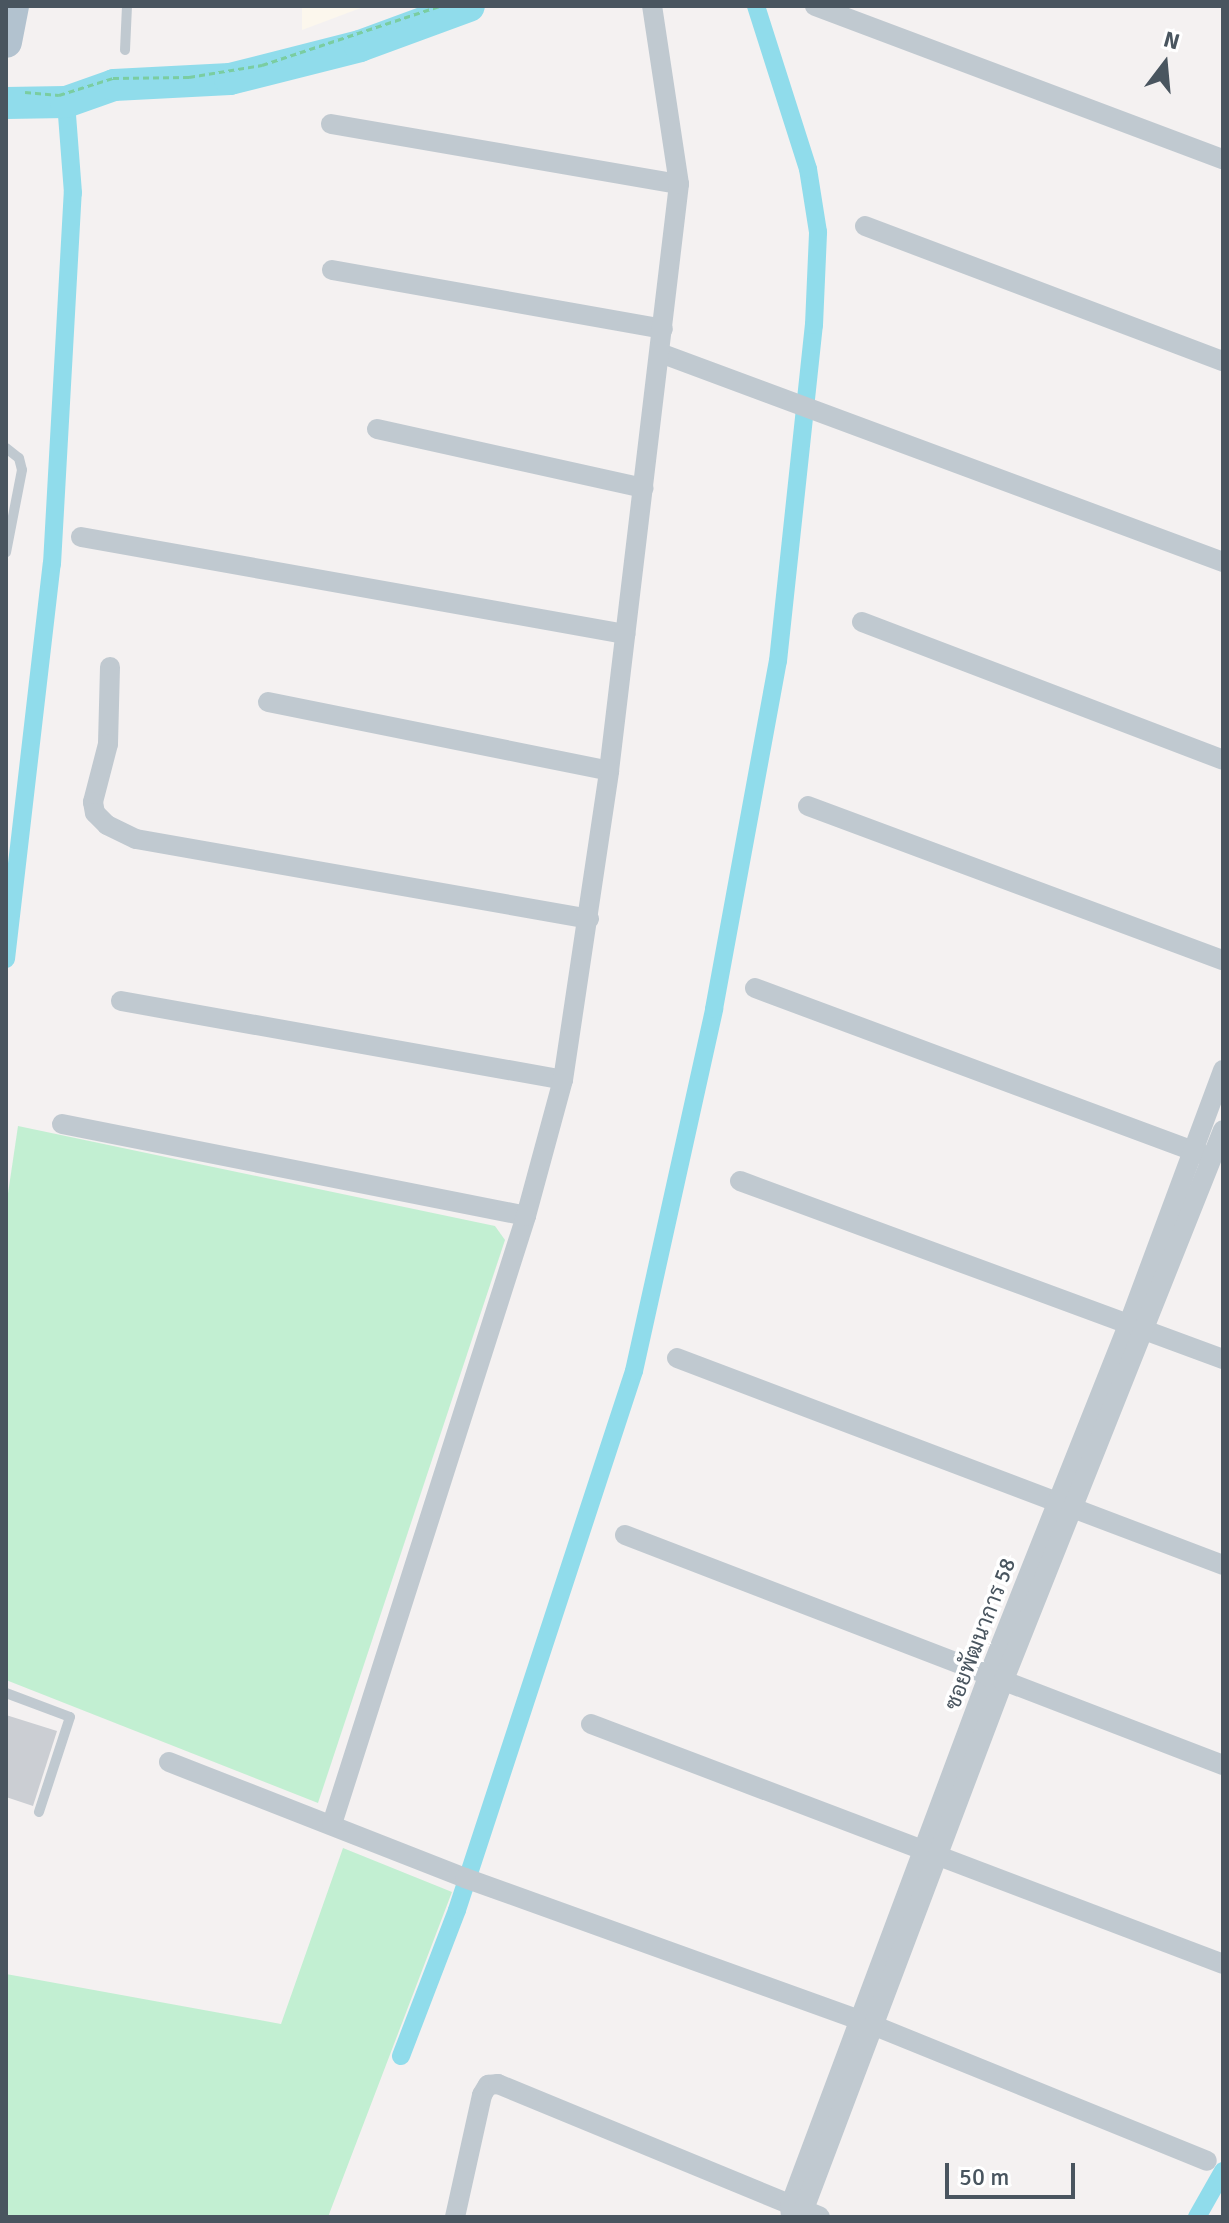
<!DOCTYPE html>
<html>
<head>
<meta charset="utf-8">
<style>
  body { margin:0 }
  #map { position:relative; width:1229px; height:2223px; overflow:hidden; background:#f4f1f1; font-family:Signika,Sarabun,sans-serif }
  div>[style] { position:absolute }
  .commercial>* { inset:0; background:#fcf7ed }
  .green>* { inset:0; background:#c2efd2 }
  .canal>* { height:18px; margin:-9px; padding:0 9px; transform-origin:9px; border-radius:9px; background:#90dceb }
  .river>* { height:32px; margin:-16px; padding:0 16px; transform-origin:16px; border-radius:16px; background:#90dceb }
  .building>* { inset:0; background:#cbced3 }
  .path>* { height:3px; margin-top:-1.5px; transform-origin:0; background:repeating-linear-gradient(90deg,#7acda1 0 6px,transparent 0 10px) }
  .service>* { height:10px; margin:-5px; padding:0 5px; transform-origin:5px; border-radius:5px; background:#c0c9d0 }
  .minor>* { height:20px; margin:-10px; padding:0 10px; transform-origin:10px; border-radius:10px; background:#c0c9d0 }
  .primary>* { height:32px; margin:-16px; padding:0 16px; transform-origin:16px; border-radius:16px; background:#b2c2cf }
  span { translate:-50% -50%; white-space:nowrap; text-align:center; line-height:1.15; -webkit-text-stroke:7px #fff; paint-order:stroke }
  .street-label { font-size:22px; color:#49555f }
  .frame { position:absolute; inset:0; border:8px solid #49555f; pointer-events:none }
  .north { position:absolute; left:1125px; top:24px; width:80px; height:80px; -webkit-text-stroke:6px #fff; paint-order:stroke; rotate:16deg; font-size:22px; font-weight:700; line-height:32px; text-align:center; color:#49555f }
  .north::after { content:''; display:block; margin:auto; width:28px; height:36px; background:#49555f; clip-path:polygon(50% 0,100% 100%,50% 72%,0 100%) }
  .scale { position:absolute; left:945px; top:2163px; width:130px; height:36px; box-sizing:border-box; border:4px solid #49555f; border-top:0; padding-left:10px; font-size:24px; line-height:28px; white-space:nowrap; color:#49555f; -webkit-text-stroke:6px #fff; paint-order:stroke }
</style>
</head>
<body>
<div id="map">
  <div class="commercial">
    <div style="clip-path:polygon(302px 6px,366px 6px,302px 30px)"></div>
  </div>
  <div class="green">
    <div style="clip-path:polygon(18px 1126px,495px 1226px,505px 1240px,318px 1803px,6px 1680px,6px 1207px)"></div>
    <div style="clip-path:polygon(343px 1848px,452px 1892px,328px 2217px,6px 2217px,6px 1974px,281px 2024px)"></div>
  </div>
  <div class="canal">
    <div style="left:6px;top:959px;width:398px;rotate:-83.4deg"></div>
    <div style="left:52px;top:564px;width:372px;rotate:-86.8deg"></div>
    <div style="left:73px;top:193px;width:91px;rotate:-94.4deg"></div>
    <div style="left:401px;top:2056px;width:156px;rotate:-69deg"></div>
    <div style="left:457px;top:1910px;width:567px;rotate:-71.82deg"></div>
    <div style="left:634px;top:1371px;width:371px;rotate:-77.5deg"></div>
    <div style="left:714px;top:1009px;width:354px;rotate:-79.6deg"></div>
    <div style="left:778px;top:661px;width:338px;rotate:-83.9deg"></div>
    <div style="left:814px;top:325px;width:93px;rotate:-87.5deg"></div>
    <div style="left:818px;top:232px;width:64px;rotate:-99deg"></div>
    <div style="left:808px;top:169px;width:171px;rotate:-107.7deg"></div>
    <div style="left:1197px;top:2217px;width:53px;rotate:-60.5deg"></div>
  </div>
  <div class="river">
    <div style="left:6px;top:103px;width:60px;rotate:-1deg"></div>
    <div style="left:66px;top:102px;width:51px;rotate:-19.5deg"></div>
    <div style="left:114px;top:85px;width:116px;rotate:-3deg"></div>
    <div style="left:230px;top:79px;width:134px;rotate:-14.2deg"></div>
    <div style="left:360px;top:46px;width:116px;rotate:-20.2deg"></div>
  </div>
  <div class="building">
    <div style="clip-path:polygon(6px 1715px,57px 1731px,33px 1806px,6px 1797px)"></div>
  </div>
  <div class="path">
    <div style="left:25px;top:92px;width:34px;rotate:5deg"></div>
    <div style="left:59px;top:95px;width:57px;rotate:-17.5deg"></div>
    <div style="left:113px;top:78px;width:76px;rotate:-0.8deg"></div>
    <div style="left:189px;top:77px;width:74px;rotate:-9.3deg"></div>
    <div style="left:262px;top:65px;width:187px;rotate:-18.4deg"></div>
  </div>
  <div class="service">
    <div style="left:125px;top:50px;width:44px;rotate:-87.4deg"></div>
    <div style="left:6px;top:448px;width:16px;rotate:38deg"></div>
    <div style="left:19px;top:458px;width:12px;rotate:76deg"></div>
    <div style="left:22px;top:470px;width:84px;rotate:101deg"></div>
    <div style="left:6px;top:1693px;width:68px;rotate:20.6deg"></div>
    <div style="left:70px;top:1717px;width:100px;rotate:108.1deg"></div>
  </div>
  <div class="minor">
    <div style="left:815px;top:6px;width:436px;rotate:20.6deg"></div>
    <div style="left:331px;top:124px;width:353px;rotate:9.8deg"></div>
    <div style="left:865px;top:226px;width:383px;rotate:20.7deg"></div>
    <div style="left:332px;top:270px;width:336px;rotate:10.1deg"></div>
    <div style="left:660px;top:353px;width:601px;rotate:20.37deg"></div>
    <div style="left:377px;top:429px;width:273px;rotate:12.5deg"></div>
    <div style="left:81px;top:537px;width:553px;rotate:10.11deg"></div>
    <div style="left:862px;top:622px;width:386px;rotate:20.9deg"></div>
    <div style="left:110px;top:667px;width:77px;rotate:91.5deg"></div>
    <div style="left:108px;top:744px;width:60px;rotate:104.5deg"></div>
    <div style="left:93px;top:802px;width:11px;rotate:80deg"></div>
    <div style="left:95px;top:813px;width:17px;rotate:45deg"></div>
    <div style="left:107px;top:825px;width:32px;rotate:26deg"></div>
    <div style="left:136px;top:839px;width:460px;rotate:10deg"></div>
    <div style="left:268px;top:702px;width:348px;rotate:11.4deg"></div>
    <div style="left:808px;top:806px;width:443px;rotate:20.4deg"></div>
    <div style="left:755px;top:988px;width:476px;rotate:20.4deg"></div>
    <div style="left:121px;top:1001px;width:449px;rotate:10.1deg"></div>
    <div style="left:62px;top:1124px;width:473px;rotate:11.2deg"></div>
    <div style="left:740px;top:1181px;width:515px;rotate:20.23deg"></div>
    <div style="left:677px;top:1358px;width:584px;rotate:20.76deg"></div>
    <div style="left:625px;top:1535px;width:641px;rotate:21.04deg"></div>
    <div style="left:591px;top:1724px;width:676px;rotate:20.79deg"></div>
    <div style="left:169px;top:1762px;width:318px;rotate:21.4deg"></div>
    <div style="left:465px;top:1878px;width:436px;rotate:19.8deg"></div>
    <div style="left:875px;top:2026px;width:358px;rotate:22.1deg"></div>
    <div style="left:332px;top:1824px;width:638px;rotate:-72.3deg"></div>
    <div style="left:526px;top:1216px;width:141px;rotate:-74.8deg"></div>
    <div style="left:563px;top:1080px;width:312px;rotate:-81.5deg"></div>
    <div style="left:609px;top:771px;width:591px;rotate:-83.2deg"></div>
    <div style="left:679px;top:184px;width:180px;rotate:-98.6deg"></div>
    <div style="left:455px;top:2217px;width:125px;rotate:-77.5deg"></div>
    <div style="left:482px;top:2095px;width:12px;rotate:-59deg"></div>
    <div style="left:488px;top:2085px;width:10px;rotate:-6deg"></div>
    <div style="left:498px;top:2084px;width:348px;rotate:22.4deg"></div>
    <div style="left:791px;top:2217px;width:11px;rotate:-95deg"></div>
    <div style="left:790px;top:2206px;width:565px;rotate:-69.48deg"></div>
    <div style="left:988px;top:1677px;width:381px;rotate:-68.3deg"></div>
    <div style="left:1129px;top:1323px;width:270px;rotate:-69.6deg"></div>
    <div style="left:801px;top:2217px;width:572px;rotate:-69.31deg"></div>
    <div style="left:1003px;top:1682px;width:594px;rotate:-68.27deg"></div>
  </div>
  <div class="primary">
    <div style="left:6px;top:42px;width:37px;rotate:-79deg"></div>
  </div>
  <div class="street-label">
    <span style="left:980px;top:1634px;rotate:-69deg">ซอยพัฒนาการ 58</span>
  </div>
  <div class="frame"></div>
  <div class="north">N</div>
  <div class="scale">50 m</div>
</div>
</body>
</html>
